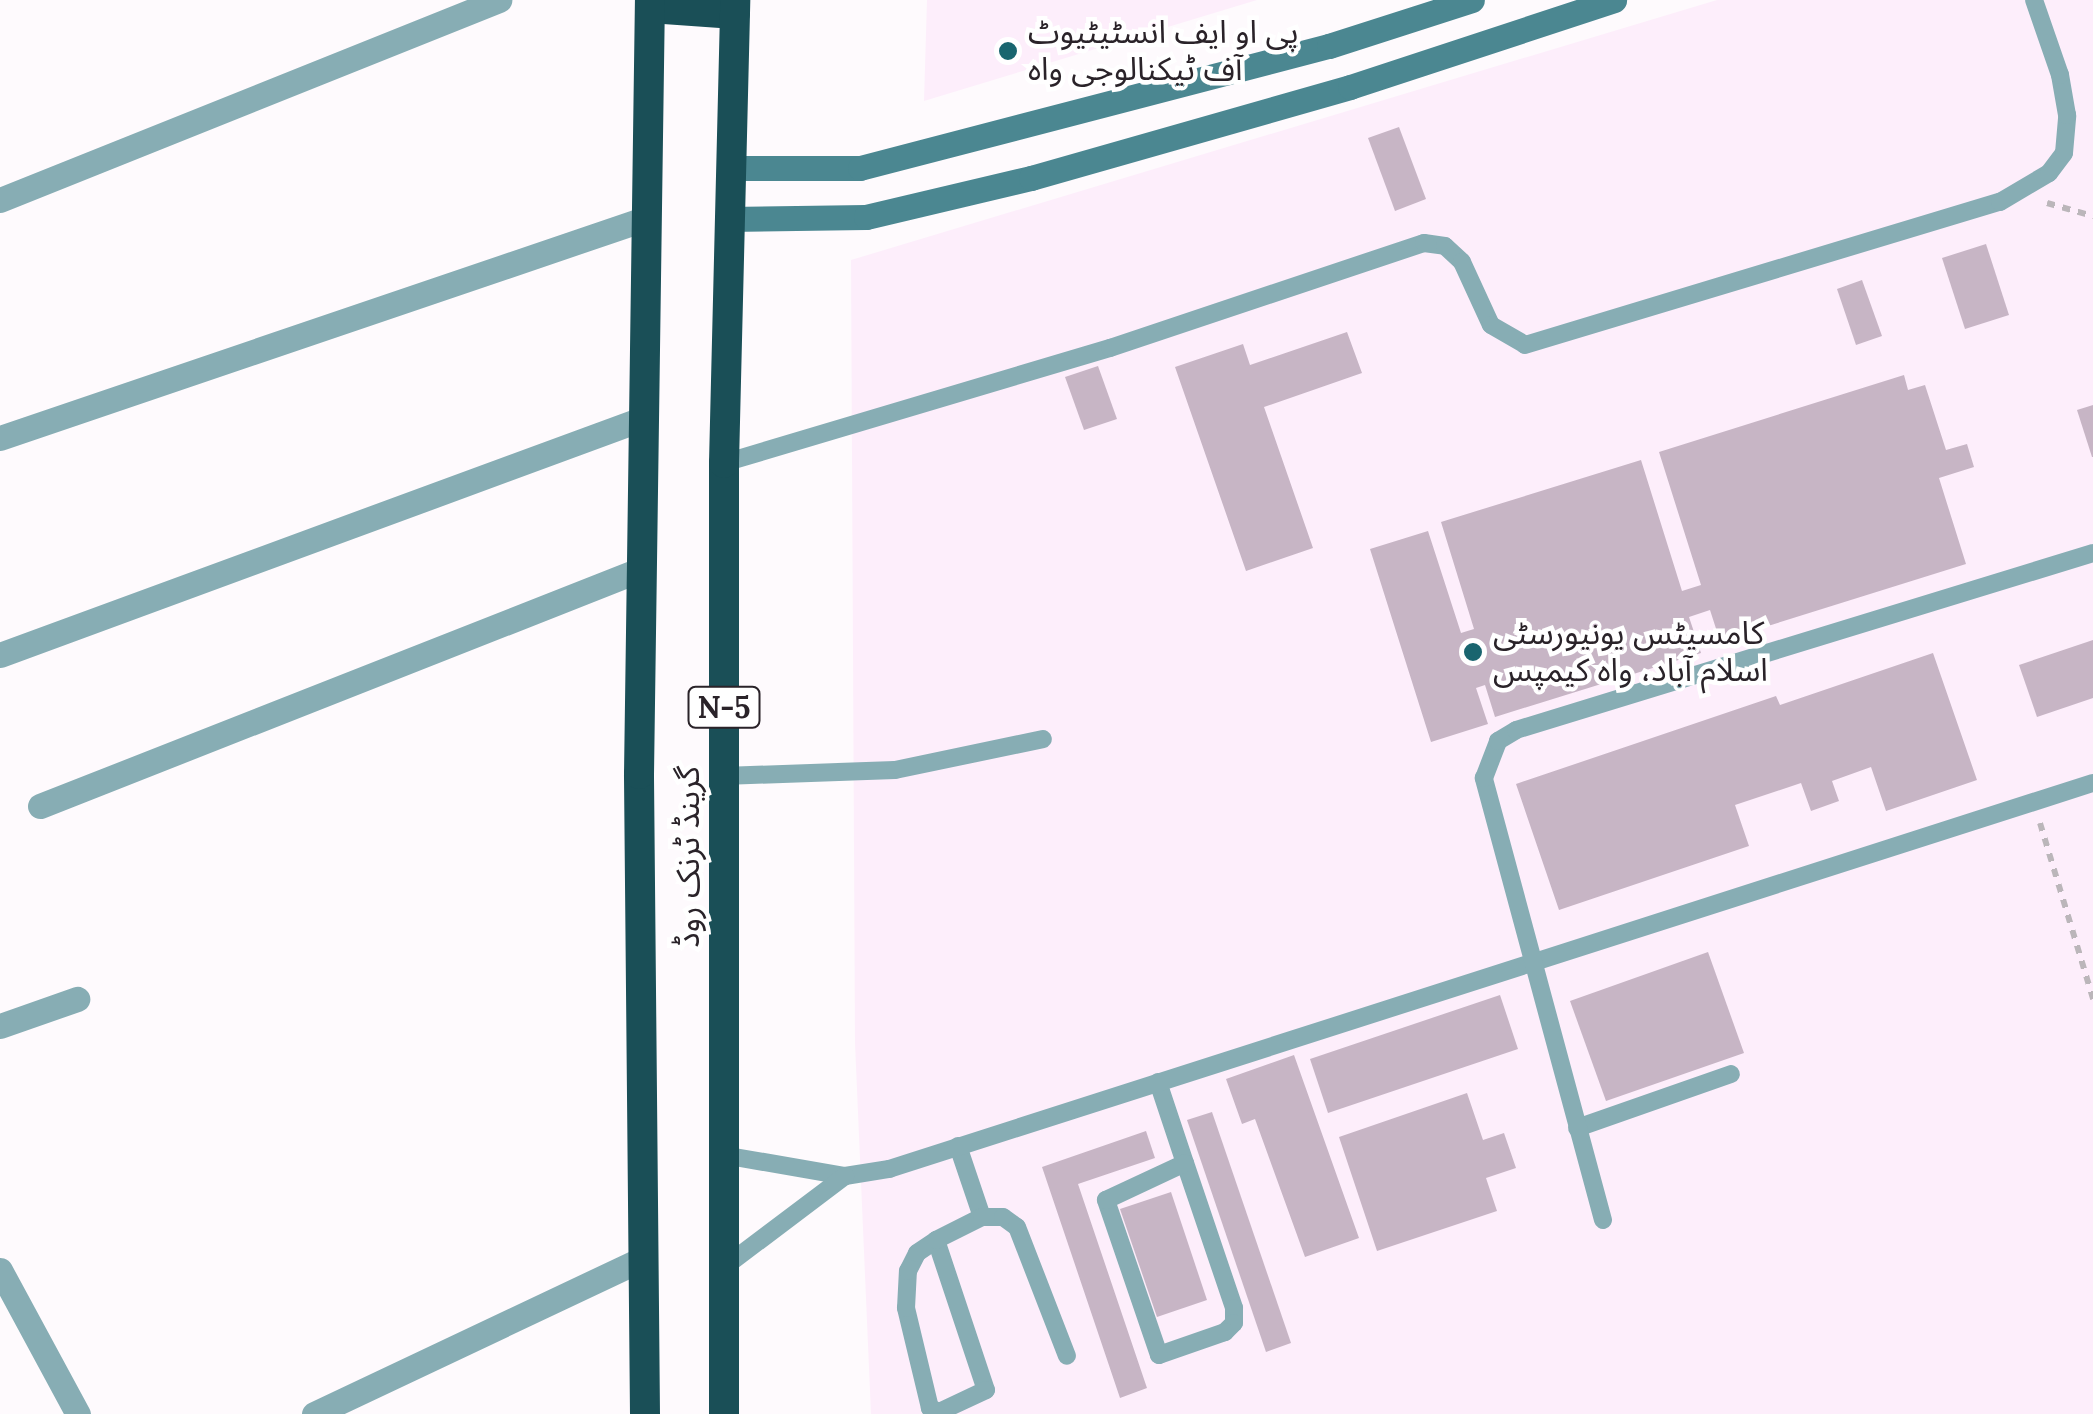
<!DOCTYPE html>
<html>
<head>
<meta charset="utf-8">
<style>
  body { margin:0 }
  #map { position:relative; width:2093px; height:1414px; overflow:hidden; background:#fefafd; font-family:Lora,"Noto Sans Arabic",serif }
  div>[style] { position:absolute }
  .built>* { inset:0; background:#fdeefb }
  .building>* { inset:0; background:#c7b5c5 }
  .path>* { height:6px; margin-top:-3px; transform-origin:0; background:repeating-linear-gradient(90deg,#bbb6ba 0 8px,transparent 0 16px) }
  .lane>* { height:18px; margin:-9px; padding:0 9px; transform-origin:9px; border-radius:9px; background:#87adb4 }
  .street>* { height:25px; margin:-12.5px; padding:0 12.5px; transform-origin:12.5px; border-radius:12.5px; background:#87adb4 }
  .secondary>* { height:25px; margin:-12.5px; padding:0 12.5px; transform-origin:12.5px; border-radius:12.5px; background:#4b8791 }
  .highway>* { height:30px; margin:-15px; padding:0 15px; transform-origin:15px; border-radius:15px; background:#1a4f57 }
  .dots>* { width:28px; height:28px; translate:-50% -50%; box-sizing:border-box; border:5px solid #fff; border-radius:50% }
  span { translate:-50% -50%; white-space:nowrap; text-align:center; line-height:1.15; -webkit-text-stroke:9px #fff; paint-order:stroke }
  .shield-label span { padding:2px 8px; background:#fff; border:2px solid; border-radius:8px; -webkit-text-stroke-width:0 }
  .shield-label { font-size:30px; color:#2a2329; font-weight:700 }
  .poi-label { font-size:32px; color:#2a2329 }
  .left { translate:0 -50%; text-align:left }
  .street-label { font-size:32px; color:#2a2329 }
</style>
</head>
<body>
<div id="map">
  <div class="built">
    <div style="clip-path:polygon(927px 0,1257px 0,924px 101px)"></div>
    <div style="clip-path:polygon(1717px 0,2093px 0,2093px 1414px,871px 1414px,855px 1043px,851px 260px)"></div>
  </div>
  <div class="building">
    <div style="clip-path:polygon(1399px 127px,1426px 199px,1395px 211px,1368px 138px)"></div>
    <div style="clip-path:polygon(1986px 244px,2009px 315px,1965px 329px,1942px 258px)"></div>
    <div style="clip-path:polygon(1862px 280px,1882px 336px,1856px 345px,1837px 289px)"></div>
    <div style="clip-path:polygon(1347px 332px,1362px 373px,1264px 407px,1313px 548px,1246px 571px,1175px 367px,1243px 344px,1250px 365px)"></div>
    <div style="clip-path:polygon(1098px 366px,1117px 419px,1084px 430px,1065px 377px)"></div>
    <div style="clip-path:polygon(1904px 375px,1908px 390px,1925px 385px,1946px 450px,1967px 444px,1974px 467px,1939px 478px,1966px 564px,1720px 641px,1710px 610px,1689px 617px,1701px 653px,1495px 717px,1485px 685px,1476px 688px,1488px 724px,1431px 742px,1370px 549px,1428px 531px,1461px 633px,1474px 629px,1441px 522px,1641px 460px,1682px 591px,1701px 585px,1659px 452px)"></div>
    <div style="clip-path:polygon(2093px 405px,2093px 457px,2092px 457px,2077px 410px)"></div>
    <div style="clip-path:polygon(2093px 640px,2093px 698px,2037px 717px,2019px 665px)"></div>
    <div style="clip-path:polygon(1933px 653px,1977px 780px,1886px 811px,1871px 767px,1832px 781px,1839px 801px,1811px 811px,1801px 783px,1735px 805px,1749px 846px,1559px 910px,1516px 784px,1776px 696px,1780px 705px)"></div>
    <div style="clip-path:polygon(1708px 952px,1744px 1053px,1606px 1101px,1570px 1001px)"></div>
    <div style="clip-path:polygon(1500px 995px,1518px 1049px,1328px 1113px,1310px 1059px)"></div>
    <div style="clip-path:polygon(1294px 1055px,1359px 1238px,1305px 1257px,1255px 1119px,1242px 1124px,1226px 1079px)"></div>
    <div style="clip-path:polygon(1467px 1093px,1483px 1140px,1504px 1133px,1516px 1168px,1486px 1178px,1497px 1211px,1377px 1251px,1339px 1137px)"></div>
    <div style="clip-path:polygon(1212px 1112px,1291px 1343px,1266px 1352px,1187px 1120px)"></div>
    <div style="clip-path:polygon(1146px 1131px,1155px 1158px,1078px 1184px,1147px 1388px,1120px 1398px,1042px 1167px)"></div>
    <div style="clip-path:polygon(1171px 1192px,1207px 1300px,1157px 1317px,1120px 1209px)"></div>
  </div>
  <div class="path">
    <div style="left:2047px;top:203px;width:48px;rotate:15.8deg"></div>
    <div style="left:2040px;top:823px;width:184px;rotate:73.2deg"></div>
  </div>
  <div class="lane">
    <div style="left:724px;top:463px;width:403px;rotate:-16.6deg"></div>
    <div style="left:1110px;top:348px;width:331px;rotate:-18.5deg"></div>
    <div style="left:1424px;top:243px;width:21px;rotate:8deg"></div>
    <div style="left:1445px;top:246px;width:23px;rotate:43deg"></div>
    <div style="left:1462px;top:262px;width:69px;rotate:65.3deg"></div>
    <div style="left:1491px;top:325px;width:39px;rotate:30deg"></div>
    <div style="left:1525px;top:345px;width:496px;rotate:-16.8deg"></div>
    <div style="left:2000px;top:202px;width:57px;rotate:-30.6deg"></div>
    <div style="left:2049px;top:173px;width:25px;rotate:-53deg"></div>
    <div style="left:2064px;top:153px;width:38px;rotate:-85deg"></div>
    <div style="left:2067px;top:115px;width:41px;rotate:-99.9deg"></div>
    <div style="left:2060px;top:75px;width:79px;rotate:-109.1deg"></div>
    <div style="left:723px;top:776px;width:172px;rotate:-2deg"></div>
    <div style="left:895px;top:770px;width:151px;rotate:-11.8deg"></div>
    <div style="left:1158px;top:1082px;width:85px;rotate:71.6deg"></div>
    <div style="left:1185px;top:1163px;width:153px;rotate:71.3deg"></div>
    <div style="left:1234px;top:1308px;width:15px;rotate:90deg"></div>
    <div style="left:1234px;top:1323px;width:13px;rotate:135deg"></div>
    <div style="left:1225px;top:1332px;width:70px;rotate:160.8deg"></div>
    <div style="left:1159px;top:1355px;width:164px;rotate:-108.9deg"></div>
    <div style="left:1106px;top:1200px;width:87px;rotate:-25.1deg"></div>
    <div style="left:1577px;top:1128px;width:163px;rotate:-19.3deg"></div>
    <div style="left:958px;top:1146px;width:75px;rotate:71.3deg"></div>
    <div style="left:723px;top:1155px;width:124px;rotate:9.8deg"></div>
    <div style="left:845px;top:1176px;width:45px;rotate:-9deg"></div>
    <div style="left:889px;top:1169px;width:1264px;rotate:-17.78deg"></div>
    <div style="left:1603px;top:1220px;width:458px;rotate:-105.1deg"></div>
    <div style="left:1484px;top:778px;width:40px;rotate:-69deg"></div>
    <div style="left:1498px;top:741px;width:21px;rotate:-31deg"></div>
    <div style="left:1516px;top:730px;width:604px;rotate:-17.05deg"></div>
    <div style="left:936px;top:1240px;width:158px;rotate:71.6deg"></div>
    <div style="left:986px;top:1390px;width:52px;rotate:154.9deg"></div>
    <div style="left:939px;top:1412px;width:10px;rotate:-156deg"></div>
    <div style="left:930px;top:1408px;width:103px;rotate:-103.5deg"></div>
    <div style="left:906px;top:1308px;width:37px;rotate:-87deg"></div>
    <div style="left:908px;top:1271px;width:20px;rotate:-63deg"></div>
    <div style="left:917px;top:1253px;width:23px;rotate:-34deg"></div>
    <div style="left:936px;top:1240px;width:51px;rotate:-26.6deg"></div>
    <div style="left:982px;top:1217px;width:21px"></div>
    <div style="left:1003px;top:1217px;width:17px;rotate:36deg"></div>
    <div style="left:1017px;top:1227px;width:138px;rotate:68.8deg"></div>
    <div style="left:723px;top:1268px;width:153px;rotate:-37deg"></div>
  </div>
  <div class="street">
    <div style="left:0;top:200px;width:538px;rotate:-21.84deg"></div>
    <div style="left:0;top:438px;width:683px;rotate:-18.78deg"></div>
    <div style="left:0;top:655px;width:686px;rotate:-20.2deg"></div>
    <div style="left:40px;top:806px;width:647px;rotate:-21.49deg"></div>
    <div style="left:0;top:1026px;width:82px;rotate:-19.3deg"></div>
    <div style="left:0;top:1270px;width:164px;rotate:61.6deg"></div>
    <div style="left:314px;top:1414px;width:365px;rotate:-25.3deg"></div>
  </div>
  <div class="secondary">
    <div style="left:731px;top:168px;width:129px"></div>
    <div style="left:860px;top:168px;width:485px;rotate:-14.6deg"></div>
    <div style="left:1329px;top:46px;width:150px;rotate:-17.8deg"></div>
    <div style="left:727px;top:219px;width:139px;rotate:-0.8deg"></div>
    <div style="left:866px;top:217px;width:170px;rotate:-13.3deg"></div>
    <div style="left:1031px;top:178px;width:332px;rotate:-15.9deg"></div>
    <div style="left:1350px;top:87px;width:278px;rotate:-18.2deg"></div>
  </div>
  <div class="highway">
    <div style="left:650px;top:8px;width:85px;rotate:4deg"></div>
    <div style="left:645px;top:1414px;width:640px;rotate:-90.54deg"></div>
    <div style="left:639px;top:774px;width:774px;rotate:-89.19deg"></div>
    <div style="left:724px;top:1414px;width:951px;rotate:-90deg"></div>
    <div style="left:724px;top:463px;width:463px;rotate:-88.6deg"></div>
  </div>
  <div class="dots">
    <div style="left:1008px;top:51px;background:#19656f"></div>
    <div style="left:1473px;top:652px;background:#19656f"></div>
  </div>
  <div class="shield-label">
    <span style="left:724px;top:707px">N-5</span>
  </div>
  <div class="poi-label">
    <span class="left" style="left:1028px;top:51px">پی او ایف انسٹیٹیوٹ<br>آف ٹیکنالوجی واہ</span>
    <span class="left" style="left:1493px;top:652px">کامسیٹس یونیورسٹی<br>اسلام آباد، واہ کیمپس</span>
  </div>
  <div class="street-label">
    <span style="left:688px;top:857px;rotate:-90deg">گرینڈ ٹرنک روڈ</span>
  </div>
</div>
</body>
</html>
